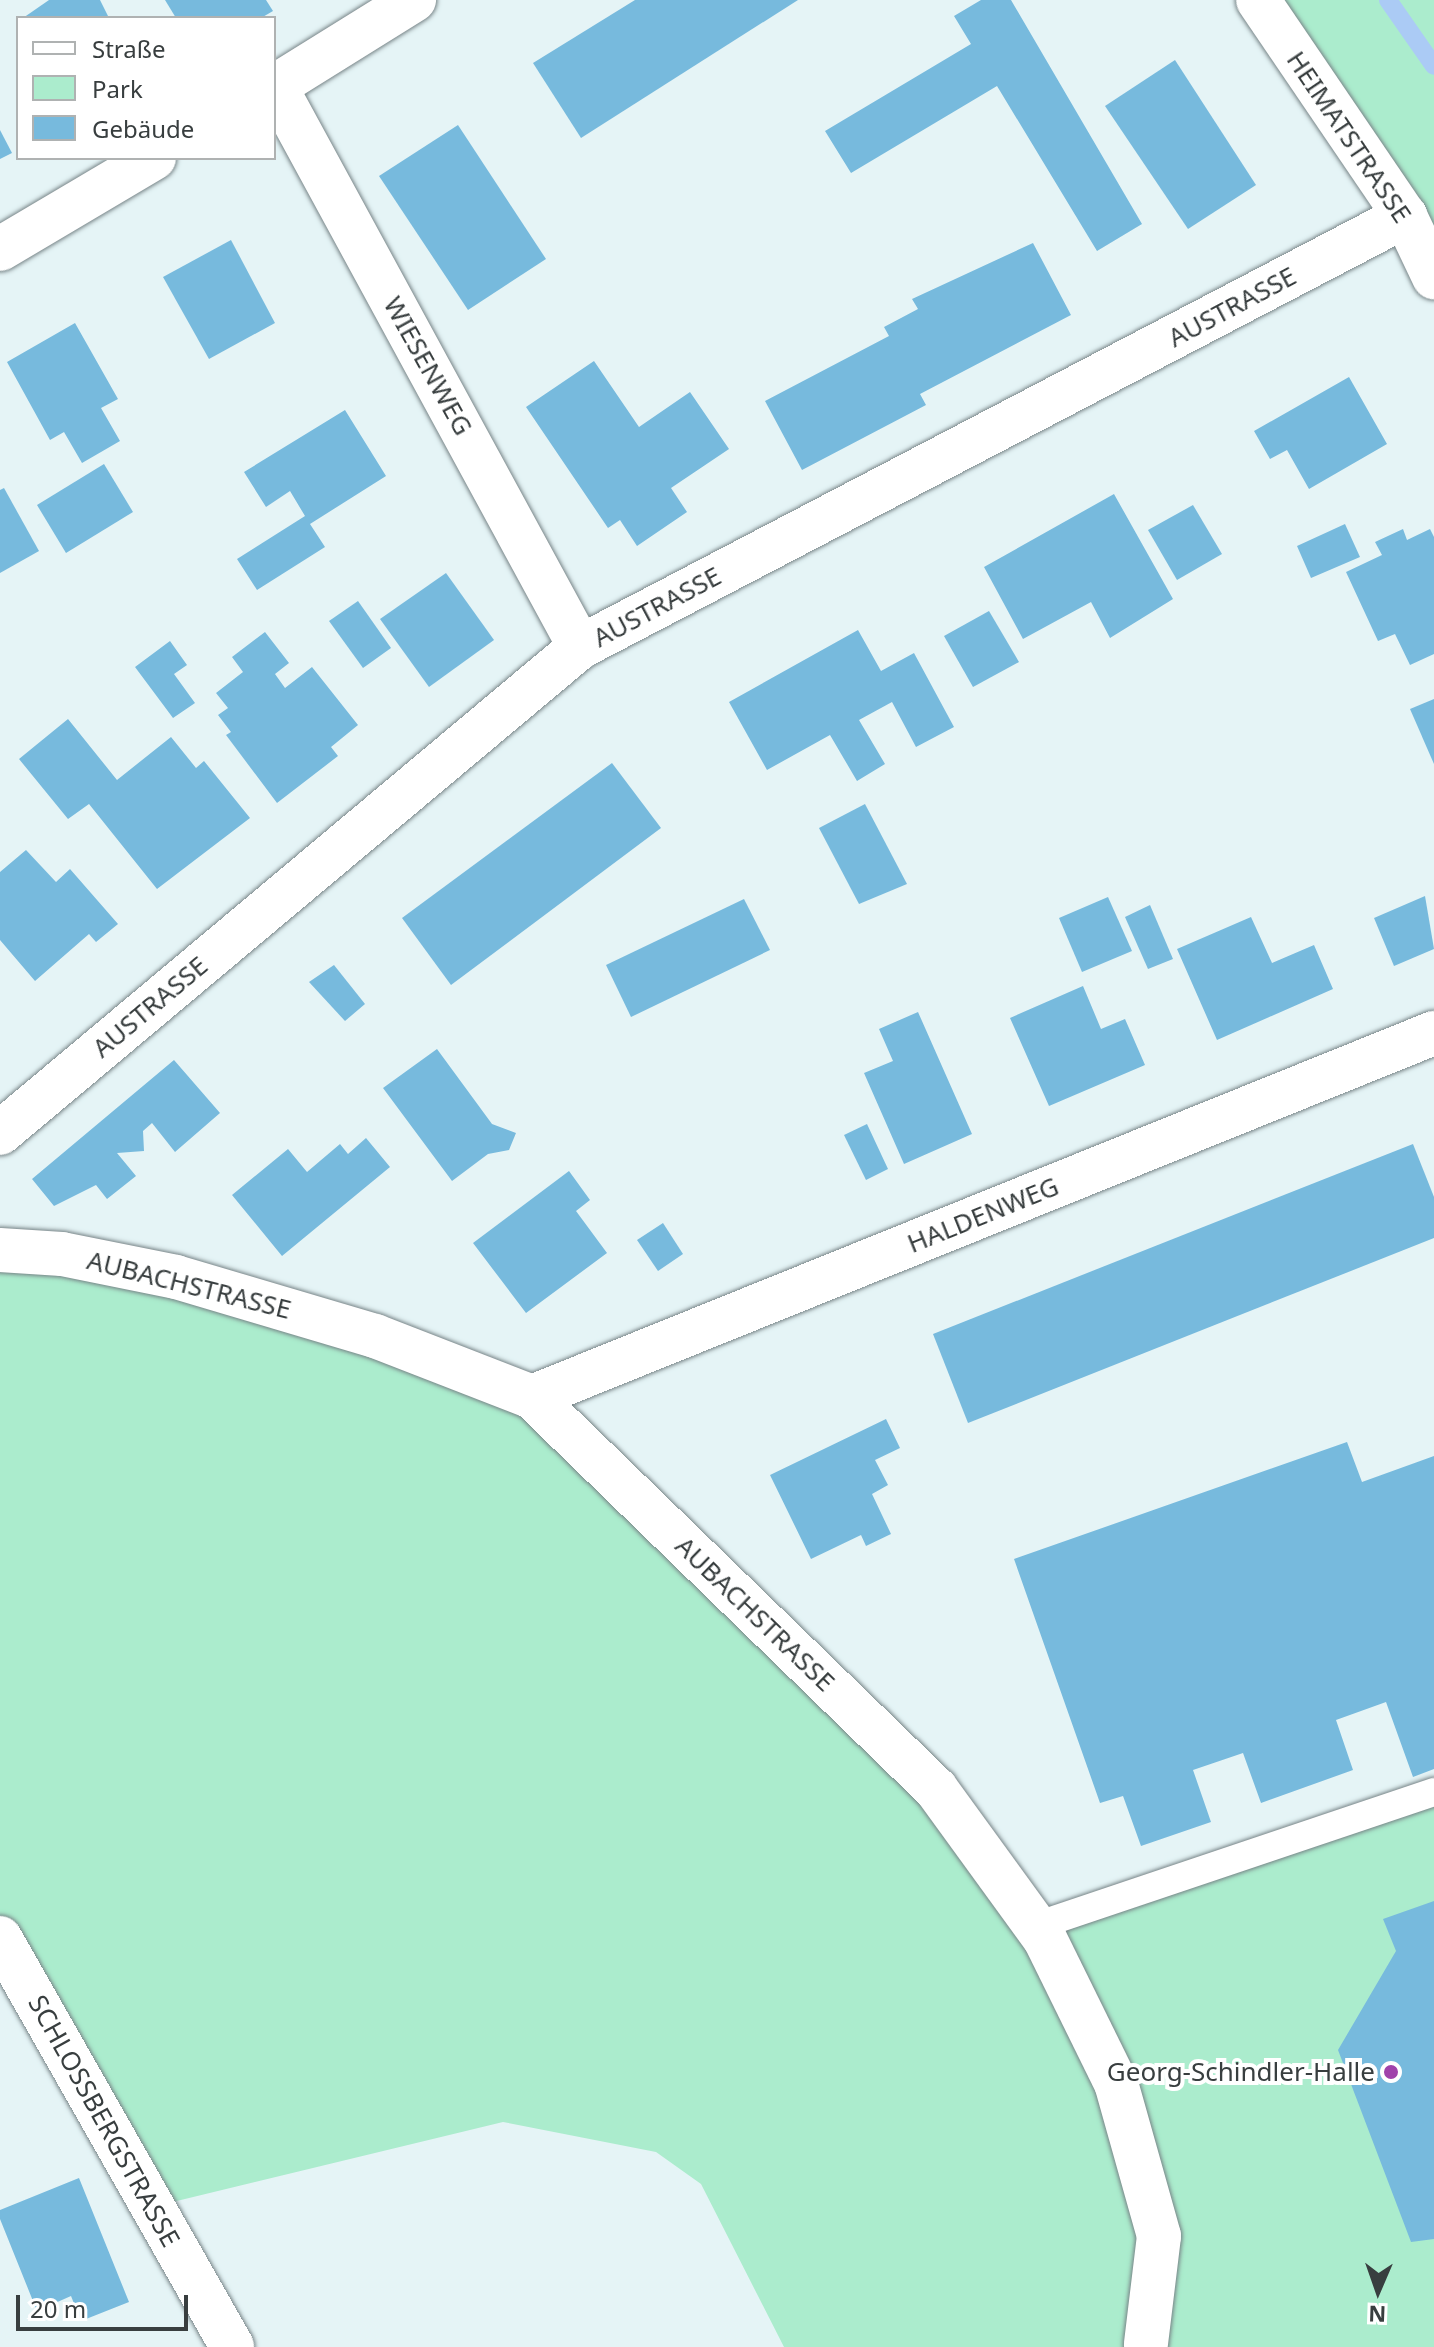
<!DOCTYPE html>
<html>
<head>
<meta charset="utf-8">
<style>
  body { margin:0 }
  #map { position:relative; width:1434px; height:2347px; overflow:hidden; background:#e5f4f6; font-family:"Noto Sans",sans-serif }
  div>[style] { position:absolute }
  .green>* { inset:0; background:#abeccd }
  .stream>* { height:18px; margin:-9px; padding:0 9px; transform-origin:9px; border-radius:9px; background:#abcbf5 }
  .building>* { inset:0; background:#77badd }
  .roads { filter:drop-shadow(0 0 2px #788588) drop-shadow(0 0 2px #788588) }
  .lane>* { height:28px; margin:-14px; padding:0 14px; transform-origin:14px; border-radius:14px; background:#fff }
  .street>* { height:44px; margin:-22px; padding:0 22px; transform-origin:22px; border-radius:22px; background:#fff }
  .dots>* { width:22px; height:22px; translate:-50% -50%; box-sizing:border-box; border:4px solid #fff; border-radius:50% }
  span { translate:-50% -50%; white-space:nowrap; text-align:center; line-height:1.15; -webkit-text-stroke:8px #fff; paint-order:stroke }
  .street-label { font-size:26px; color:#383e3f }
  .poi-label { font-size:26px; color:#383e3f }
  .right { translate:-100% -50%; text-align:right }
  .legend { position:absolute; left:16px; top:16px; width:260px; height:144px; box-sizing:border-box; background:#fff; border:2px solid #afb2b2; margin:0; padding:10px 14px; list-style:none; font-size:24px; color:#383e3f }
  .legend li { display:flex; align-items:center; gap:16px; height:40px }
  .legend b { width:40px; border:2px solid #afb2b2 }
  .north { position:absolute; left:1338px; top:2251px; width:80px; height:80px; -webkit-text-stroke:6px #fff; paint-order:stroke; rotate:182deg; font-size:22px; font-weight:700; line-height:32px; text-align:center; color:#383e3f }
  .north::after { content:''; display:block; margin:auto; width:28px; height:36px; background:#383e3f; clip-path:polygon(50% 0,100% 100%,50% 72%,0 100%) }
  .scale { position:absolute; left:16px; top:2295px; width:172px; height:36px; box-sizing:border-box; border:4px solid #383e3f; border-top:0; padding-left:10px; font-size:24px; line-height:28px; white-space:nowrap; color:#383e3f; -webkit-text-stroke:6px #fff; paint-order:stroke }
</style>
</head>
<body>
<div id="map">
  <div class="green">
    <div style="clip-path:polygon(1258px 0,1434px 0,1434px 277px)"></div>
    <div style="clip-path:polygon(0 1251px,532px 1397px,936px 1789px,1045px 1939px,1434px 1788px,1434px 2347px,784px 2347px,701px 2184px,656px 2152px,503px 2122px,152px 2207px,0 1938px)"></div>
  </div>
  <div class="stream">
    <div style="left:1388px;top:0;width:80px;rotate:55.1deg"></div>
  </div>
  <div class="building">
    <div style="clip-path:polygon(49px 0,100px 0,109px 18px,23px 18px)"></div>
    <div style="clip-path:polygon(165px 0,266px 0,273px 11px,261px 18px,176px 18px)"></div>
    <div style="clip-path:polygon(635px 0,798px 0,581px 138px,533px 63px)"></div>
    <div style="clip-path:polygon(981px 0,1011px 0,1142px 224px,1097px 251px,997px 86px,851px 173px,825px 131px,971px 44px,954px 16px)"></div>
    <div style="clip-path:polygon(1175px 60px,1256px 185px,1188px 229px,1105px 106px)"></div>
    <div style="clip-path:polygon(458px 125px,546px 259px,468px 310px,379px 176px)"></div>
    <div style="clip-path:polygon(0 130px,12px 153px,0 159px)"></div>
    <div style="clip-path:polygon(231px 240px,275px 323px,209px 359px,163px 277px)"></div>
    <div style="clip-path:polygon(1033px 243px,1071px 315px,920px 394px,926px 405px,802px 470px,765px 401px,889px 336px,884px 327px,918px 309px,912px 299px)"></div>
    <div style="clip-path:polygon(75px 323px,118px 399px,101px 408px,120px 441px,82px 463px,64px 432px,50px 440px,7px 362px)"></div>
    <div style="clip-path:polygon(594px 361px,639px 427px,690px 392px,729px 449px,671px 488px,687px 512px,637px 546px,620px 520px,608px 528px,526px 407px)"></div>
    <div style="clip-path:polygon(1349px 377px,1387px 444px,1309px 489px,1287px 450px,1270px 459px,1254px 431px)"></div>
    <div style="clip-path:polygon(345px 410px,386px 476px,310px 524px,325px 547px,257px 590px,237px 559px,305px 516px,290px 491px,266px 507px,244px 472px)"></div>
    <div style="clip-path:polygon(104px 464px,133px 512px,66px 553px,37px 505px)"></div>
    <div style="clip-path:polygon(4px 488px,39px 551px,0 573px,0 490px)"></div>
    <div style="clip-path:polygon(1114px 494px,1173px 599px,1110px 638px,1091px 602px,1023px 639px,984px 567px)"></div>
    <div style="clip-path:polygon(1193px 505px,1222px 554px,1177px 580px,1148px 530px)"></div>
    <div style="clip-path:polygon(1345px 524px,1360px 557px,1311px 578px,1297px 546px)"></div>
    <div style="clip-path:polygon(1403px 529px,1407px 540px,1430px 529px,1434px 537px,1434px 654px,1410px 665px,1395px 634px,1378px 641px,1346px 572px,1382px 555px,1375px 542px)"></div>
    <div style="clip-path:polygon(446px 573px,494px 640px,429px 687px,380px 619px)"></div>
    <div style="clip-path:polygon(358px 601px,391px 648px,363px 668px,329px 621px)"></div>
    <div style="clip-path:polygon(989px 611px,1019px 662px,973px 687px,944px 636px)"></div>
    <div style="clip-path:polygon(858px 630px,881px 671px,914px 653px,954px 727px,916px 747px,892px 702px,859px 720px,885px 764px,857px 781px,830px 735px,767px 770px,729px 702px)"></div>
    <div style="clip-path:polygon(265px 632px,289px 663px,275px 674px,285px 688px,312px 667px,358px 725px,331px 747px,338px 756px,277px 803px,226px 735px,231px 732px,218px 715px,228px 708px,216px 693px,243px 672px,232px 657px)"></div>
    <div style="clip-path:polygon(170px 641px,187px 665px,174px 674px,195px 703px,173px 718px,135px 667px)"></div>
    <div style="clip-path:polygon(1434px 699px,1434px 764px,1410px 709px)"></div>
    <div style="clip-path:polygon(68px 719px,117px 780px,171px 737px,196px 768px,204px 761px,250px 818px,157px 889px,89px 804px,68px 819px,19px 759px)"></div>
    <div style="clip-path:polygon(612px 763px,661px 828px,451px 985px,402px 918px)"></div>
    <div style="clip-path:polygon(865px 804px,907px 884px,859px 904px,819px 828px)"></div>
    <div style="clip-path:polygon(26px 850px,56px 882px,70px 869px,118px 924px,96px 942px,89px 934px,35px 981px,0 940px,0 872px)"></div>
    <div style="clip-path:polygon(1425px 896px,1434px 949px,1394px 966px,1374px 918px)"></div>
    <div style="clip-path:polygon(1108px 897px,1132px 951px,1082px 972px,1059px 918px)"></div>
    <div style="clip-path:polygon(744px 899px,770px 950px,631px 1017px,606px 965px)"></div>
    <div style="clip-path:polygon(1150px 905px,1173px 959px,1148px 969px,1125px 917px)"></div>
    <div style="clip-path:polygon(1251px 917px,1272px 963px,1314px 945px,1333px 989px,1217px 1040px,1177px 949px)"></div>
    <div style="clip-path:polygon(334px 965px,365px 1004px,345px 1021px,309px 982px)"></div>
    <div style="clip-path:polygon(1083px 986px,1101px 1029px,1125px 1019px,1145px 1065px,1049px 1106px,1010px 1018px)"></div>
    <div style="clip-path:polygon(918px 1012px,972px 1134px,904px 1164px,864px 1073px,893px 1061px,879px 1029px)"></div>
    <div style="clip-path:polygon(437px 1049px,492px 1124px,516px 1133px,509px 1150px,488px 1154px,452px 1181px,383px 1088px)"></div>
    <div style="clip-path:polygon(174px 1060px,220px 1113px,175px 1152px,152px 1123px,143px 1131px,144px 1151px,117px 1153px,136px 1176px,107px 1199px,96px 1185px,54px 1206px,32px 1179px)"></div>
    <div style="clip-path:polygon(867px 1124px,888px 1169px,866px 1180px,844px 1135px)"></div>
    <div style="clip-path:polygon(366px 1138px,390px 1167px,282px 1256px,232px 1195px,288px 1149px,307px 1172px,340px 1144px,348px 1154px)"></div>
    <div style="clip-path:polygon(1413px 1144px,1434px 1197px,1434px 1238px,968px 1423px,933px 1334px)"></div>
    <div style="clip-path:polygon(569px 1171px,590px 1200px,576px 1211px,607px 1253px,526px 1313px,473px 1243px)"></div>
    <div style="clip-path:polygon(663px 1223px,683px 1254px,658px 1271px,637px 1240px)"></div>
    <div style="clip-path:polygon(886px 1419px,900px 1448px,875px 1460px,888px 1485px,872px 1494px,891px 1534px,866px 1546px,861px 1535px,811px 1559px,770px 1475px)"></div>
    <div style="clip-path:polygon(1347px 1442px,1362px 1482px,1434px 1456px,1434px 1769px,1413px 1777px,1386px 1702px,1336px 1720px,1353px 1770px,1261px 1803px,1243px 1753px,1193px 1770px,1211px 1822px,1141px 1846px,1123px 1796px,1100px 1803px,1014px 1559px)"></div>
    <div style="clip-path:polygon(1434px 1901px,1434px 2239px,1411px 2242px,1338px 2050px,1396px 1951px,1383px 1919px)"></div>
    <div style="clip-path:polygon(79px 2178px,129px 2302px,81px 2321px,71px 2296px,37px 2311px,0 2219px,0 2210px)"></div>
  </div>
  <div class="roads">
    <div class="lane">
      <div style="left:1036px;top:1926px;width:420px;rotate:-18.6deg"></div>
    </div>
    <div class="street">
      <div style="left:1258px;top:0;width:261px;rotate:55.8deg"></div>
      <div style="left:1405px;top:216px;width:68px;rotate:64.6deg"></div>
      <div style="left:275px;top:86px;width:639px;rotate:61.47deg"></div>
      <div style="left:274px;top:87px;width:165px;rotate:-31.9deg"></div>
      <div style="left:0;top:249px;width:179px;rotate:-30.6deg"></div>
      <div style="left:0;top:1133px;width:757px;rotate:-39.96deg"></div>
      <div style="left:580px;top:647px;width:931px;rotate:-27.58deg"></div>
      <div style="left:0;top:1250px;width:62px;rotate:3.7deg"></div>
      <div style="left:62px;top:1254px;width:116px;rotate:11.4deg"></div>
      <div style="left:176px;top:1277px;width:208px;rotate:16.5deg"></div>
      <div style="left:375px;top:1336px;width:168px;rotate:21.2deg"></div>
      <div style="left:532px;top:1397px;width:563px;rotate:44.14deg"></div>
      <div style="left:936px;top:1789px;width:185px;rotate:54deg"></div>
      <div style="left:1045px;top:1939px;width:161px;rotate:63.8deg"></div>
      <div style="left:1116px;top:2083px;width:159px;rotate:74.3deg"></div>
      <div style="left:1159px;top:2236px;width:109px;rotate:96.9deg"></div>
      <div style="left:532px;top:1397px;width:973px;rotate:-21.98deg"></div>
      <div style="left:0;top:1938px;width:470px;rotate:60.4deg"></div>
    </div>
  </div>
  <div class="dots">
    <div style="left:1391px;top:2072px;background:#a042ab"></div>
  </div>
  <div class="street-label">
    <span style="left:1349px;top:137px;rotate:56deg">HEIMATSTRASSE</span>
    <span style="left:1232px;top:307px;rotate:-28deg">AUSTRASSE</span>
    <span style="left:428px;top:366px;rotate:61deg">WIESENWEG</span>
    <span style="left:657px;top:607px;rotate:-28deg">AUSTRASSE</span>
    <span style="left:150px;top:1007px;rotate:-40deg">AUSTRASSE</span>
    <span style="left:983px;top:1215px;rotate:-22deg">HALDENWEG</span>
    <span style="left:189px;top:1285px;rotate:14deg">AUBACHSTRASSE</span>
    <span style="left:755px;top:1614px;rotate:44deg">AUBACHSTRASSE</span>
    <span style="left:104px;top:2121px;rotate:61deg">SCHLOSSBERGSTRASSE</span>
  </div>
  <div class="poi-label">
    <span class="right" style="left:1375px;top:2072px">Georg-Schindler-Halle</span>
  </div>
  <ul class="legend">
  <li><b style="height:10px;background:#fff"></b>Straße</li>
  <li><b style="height:22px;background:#abeccd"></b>Park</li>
  <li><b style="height:22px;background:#77badd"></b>Gebäude</li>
  </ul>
  <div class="north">N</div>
  <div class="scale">20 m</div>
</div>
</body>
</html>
